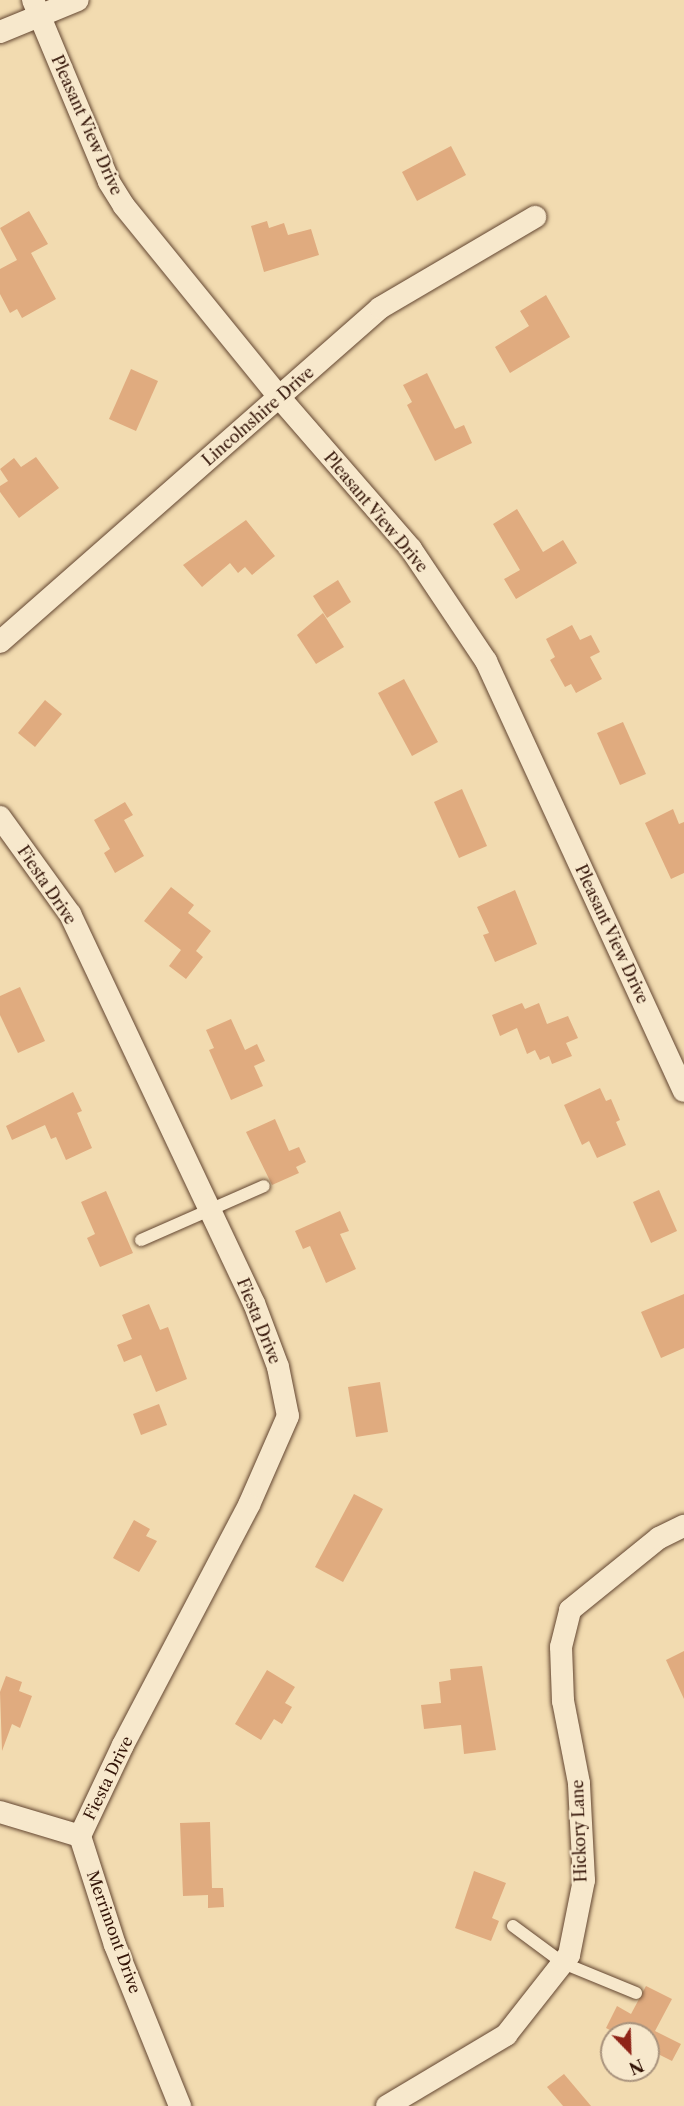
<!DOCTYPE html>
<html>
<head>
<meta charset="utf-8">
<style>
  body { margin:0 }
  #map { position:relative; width:684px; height:2106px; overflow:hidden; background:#f2dbb0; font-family:"Libre Caslon Text",serif }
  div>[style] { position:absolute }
  .building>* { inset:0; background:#e0ab7f }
  .roads { filter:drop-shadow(0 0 2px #634631) drop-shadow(0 0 2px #634631) }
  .lane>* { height:12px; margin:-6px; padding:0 6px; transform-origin:6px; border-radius:6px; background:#f7e8cc }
  .street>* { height:22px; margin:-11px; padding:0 11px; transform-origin:11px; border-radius:11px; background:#f7e8cc }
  span { translate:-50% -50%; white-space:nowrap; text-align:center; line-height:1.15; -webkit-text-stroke:4.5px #f7e8cc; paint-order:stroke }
  .street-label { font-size:16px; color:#331407 }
  .north { position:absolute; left:600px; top:2022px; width:60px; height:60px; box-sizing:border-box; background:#f7e8cc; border:2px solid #a9937d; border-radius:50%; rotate:157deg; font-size:16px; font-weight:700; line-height:24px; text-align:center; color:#331407 }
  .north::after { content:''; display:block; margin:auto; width:21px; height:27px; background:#8f2418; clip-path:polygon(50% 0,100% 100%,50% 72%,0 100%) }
</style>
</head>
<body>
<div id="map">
  <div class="building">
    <div style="clip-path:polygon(451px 146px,466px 175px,417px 201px,402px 172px)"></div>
    <div style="clip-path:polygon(29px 211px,48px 244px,31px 253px,56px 299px,22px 318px,17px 309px,10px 313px,0 294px,0 269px,17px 260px,0 228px)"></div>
    <div style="clip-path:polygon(267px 221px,269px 228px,284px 223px,288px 235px,311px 229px,319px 255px,264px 272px,251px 226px)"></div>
    <div style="clip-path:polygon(546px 295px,570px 337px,510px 373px,495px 347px,529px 326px,520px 311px)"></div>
    <div style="clip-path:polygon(131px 369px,158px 381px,136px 431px,109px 419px)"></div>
    <div style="clip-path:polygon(427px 373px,455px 429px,464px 425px,472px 443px,435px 461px,407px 405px,412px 402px,403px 385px)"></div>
    <div style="clip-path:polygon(36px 457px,59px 488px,19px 518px,0 492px,0 486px,8px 481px,0 469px,14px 458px,21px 467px)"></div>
    <div style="clip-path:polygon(517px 509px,543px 552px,563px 540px,577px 563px,516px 599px,504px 579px,520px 570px,493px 524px)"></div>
    <div style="clip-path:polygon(246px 520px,275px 556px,252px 575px,245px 567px,238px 573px,230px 563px,202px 587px,183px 565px)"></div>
    <div style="clip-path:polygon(338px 580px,351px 602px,327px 618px,313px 596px)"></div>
    <div style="clip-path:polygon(323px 613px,344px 647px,316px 664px,297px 635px)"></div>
    <div style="clip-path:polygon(572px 625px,580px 640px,591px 635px,600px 652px,590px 657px,602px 679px,576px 693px,571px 684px,565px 687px,550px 660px,555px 657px,546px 639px)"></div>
    <div style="clip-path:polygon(404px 679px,438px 742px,412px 756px,378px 693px)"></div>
    <div style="clip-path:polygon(45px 700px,62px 714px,35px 747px,18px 733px)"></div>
    <div style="clip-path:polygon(623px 722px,646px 774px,620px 785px,597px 733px)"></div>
    <div style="clip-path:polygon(462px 789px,487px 846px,459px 858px,434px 802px)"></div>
    <div style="clip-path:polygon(125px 802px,133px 815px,124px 820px,144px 856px,115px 873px,104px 853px,110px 849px,94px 820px)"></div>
    <div style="clip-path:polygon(673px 809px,679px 824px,684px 822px,684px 873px,671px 879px,645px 823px)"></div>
    <div style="clip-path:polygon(171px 887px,194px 905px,188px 913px,211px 931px,196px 951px,203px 957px,186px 979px,169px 966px,181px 950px,144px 921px)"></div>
    <div style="clip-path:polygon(515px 890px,537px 944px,495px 962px,483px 935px,489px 933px,477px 907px)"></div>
    <div style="clip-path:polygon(20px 987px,45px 1041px,18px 1053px,0 1015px,0 996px)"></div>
    <div style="clip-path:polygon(522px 1003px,525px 1009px,539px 1003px,547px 1024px,568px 1016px,578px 1038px,566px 1043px,572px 1056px,552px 1064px,549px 1056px,540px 1060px,535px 1050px,527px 1054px,517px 1028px,500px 1036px,492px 1015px)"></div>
    <div style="clip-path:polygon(231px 1019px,245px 1050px,257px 1044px,265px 1061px,254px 1066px,263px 1086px,231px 1100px,209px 1050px,214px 1048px,206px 1030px)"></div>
    <div style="clip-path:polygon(600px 1088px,606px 1101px,611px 1099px,620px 1120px,616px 1122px,626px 1145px,597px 1158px,589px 1141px,582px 1145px,564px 1105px)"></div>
    <div style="clip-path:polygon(73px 1092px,82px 1111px,77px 1113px,92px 1148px,66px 1160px,56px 1137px,51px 1139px,45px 1125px,12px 1140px,6px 1126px)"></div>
    <div style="clip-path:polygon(275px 1119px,289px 1151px,299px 1147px,306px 1162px,296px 1167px,299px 1173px,272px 1185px,246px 1132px)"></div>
    <div style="clip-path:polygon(659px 1190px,677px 1231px,651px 1243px,633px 1202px)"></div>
    <div style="clip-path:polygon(106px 1191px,133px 1253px,100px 1267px,87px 1238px,95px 1234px,81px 1202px)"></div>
    <div style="clip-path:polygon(340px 1211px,349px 1231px,340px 1234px,356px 1269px,326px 1283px,310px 1246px,303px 1249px,295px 1231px)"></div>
    <div style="clip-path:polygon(684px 1294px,684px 1348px,661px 1358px,641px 1312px)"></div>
    <div style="clip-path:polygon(149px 1304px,160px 1330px,168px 1327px,187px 1379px,156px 1392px,141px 1355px,124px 1362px,117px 1345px,132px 1339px,122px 1315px)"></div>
    <div style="clip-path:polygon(380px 1382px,388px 1432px,356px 1437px,348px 1387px)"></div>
    <div style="clip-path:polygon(159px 1404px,167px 1425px,141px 1435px,133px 1414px)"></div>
    <div style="clip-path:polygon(354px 1494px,383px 1509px,343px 1582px,315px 1567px)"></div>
    <div style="clip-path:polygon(134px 1520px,150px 1529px,146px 1536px,157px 1541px,139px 1572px,113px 1558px)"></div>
    <div style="clip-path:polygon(684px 1651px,684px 1699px,666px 1660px)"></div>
    <div style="clip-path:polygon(482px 1666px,496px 1750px,464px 1754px,461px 1725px,424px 1729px,421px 1705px,441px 1703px,439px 1682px,451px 1680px,450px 1669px)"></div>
    <div style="clip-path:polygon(267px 1670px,295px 1687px,285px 1703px,292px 1707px,282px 1724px,274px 1719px,261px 1740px,235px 1724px)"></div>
    <div style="clip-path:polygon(6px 1676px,22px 1682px,19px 1691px,32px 1696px,20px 1728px,12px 1724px,2px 1751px,0 1692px)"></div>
    <div style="clip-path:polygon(210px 1822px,212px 1888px,223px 1888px,224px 1907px,208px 1908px,208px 1895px,183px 1896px,180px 1823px)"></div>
    <div style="clip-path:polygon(474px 1871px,506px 1883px,492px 1918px,499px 1921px,491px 1941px,455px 1928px)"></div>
    <div style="clip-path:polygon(646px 1986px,672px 1999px,655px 2031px,681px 2044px,672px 2061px,648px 2049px,648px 2034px,618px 2034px,606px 2028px,617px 2006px,631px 2014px)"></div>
    <div style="clip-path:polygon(564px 2074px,591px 2106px,563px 2106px,547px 2087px)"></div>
  </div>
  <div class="roads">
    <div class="lane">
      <div style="left:141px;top:1240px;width:134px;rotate:-23.7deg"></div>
      <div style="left:513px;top:1926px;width:62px;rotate:36.5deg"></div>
      <div style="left:563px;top:1963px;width:79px;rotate:22.3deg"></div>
    </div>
    <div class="street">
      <div style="left:33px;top:0;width:197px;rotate:67.3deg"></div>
      <div style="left:109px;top:182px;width:28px;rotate:58deg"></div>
      <div style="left:124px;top:206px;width:246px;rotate:50.9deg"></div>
      <div style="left:279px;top:397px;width:201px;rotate:49deg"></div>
      <div style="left:411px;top:549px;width:135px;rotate:56.2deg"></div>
      <div style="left:486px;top:661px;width:473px;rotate:65.3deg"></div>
      <div style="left:0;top:32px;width:84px;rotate:-22.3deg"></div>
      <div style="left:0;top:642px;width:506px;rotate:-41.31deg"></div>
      <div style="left:380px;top:308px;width:180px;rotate:-30.4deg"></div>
      <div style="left:0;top:817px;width:120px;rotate:54.2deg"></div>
      <div style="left:70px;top:914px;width:430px;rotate:64.7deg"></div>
      <div style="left:254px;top:1303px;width:68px;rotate:69.4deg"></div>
      <div style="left:278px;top:1367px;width:50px;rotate:78.5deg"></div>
      <div style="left:288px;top:1416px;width:97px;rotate:113.7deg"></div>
      <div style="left:249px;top:1505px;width:271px;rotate:117.7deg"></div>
      <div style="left:123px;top:1745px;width:101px;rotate:115.3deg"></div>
      <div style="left:0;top:1812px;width:84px;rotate:16.7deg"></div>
      <div style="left:80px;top:1836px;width:114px;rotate:72.2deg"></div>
      <div style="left:115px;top:1945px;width:174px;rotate:68deg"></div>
      <div style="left:387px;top:2106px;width:139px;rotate:-30.8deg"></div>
      <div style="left:506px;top:2035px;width:102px;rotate:-51.8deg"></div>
      <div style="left:569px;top:1955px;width:76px;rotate:-78.7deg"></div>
      <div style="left:584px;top:1880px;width:97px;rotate:-93deg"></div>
      <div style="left:579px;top:1783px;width:84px;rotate:-101deg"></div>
      <div style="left:563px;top:1701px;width:54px;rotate:-92.1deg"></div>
      <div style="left:561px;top:1647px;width:38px;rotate:-76deg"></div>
      <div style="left:570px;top:1610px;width:114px;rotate:-39deg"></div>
      <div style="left:659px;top:1538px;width:28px;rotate:-26deg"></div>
    </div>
  </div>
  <div class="street-label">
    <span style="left:87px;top:125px;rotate:66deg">Pleasant View Drive</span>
    <span style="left:258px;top:416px;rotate:-41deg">Lincolnshire Drive</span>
    <span style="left:376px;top:512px;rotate:50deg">Pleasant View Drive</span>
    <span style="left:47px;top:885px;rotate:56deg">Fiesta Drive</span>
    <span style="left:612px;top:934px;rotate:65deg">Pleasant View Drive</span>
    <span style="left:259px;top:1321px;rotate:68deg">Fiesta Drive</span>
    <span style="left:108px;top:1778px;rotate:-64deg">Fiesta Drive</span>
    <span style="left:579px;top:1831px;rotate:-92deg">Hickory Lane</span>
    <span style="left:114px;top:1932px;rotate:70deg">Merrimont Drive</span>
  </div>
  <div class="north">N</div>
</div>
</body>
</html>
